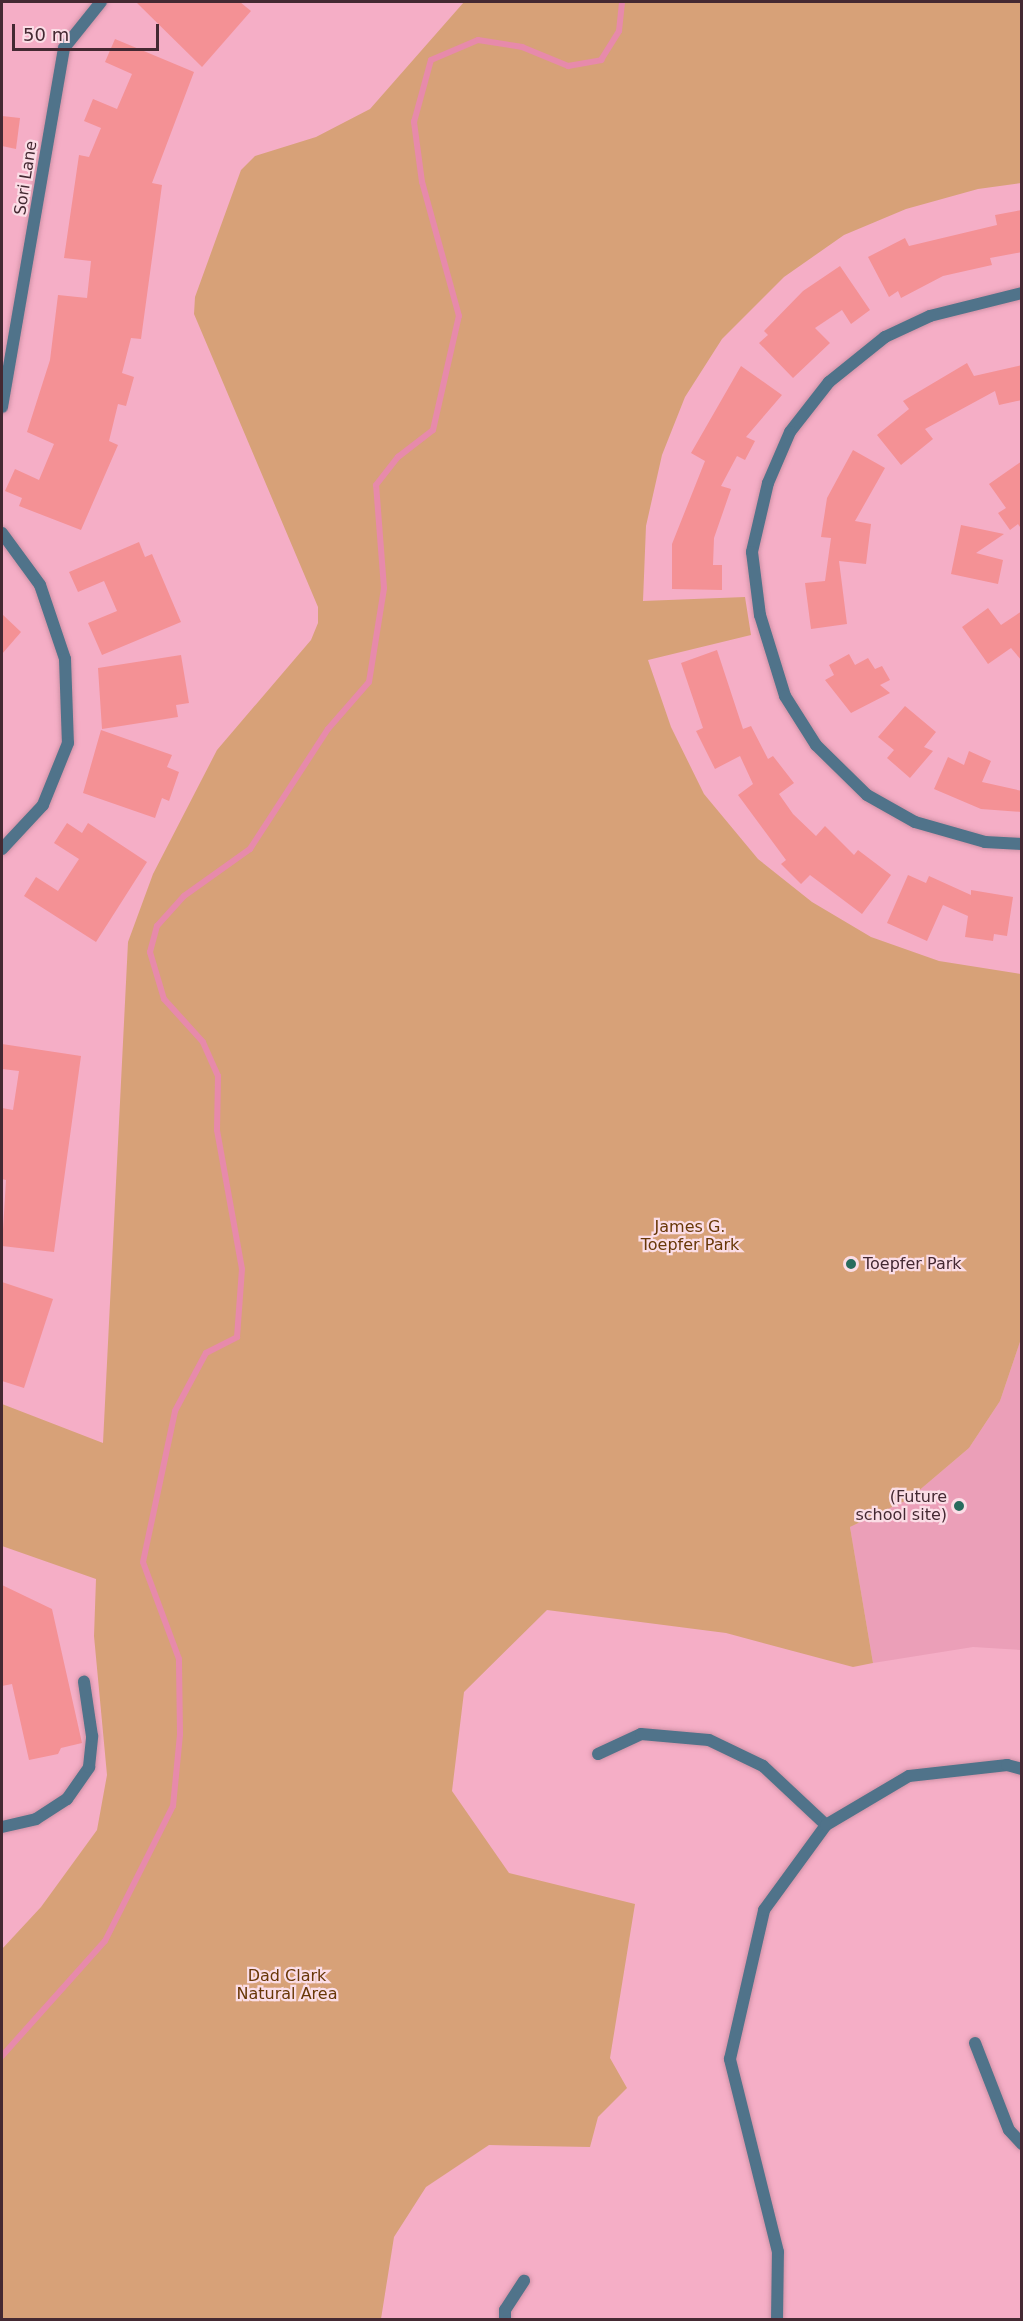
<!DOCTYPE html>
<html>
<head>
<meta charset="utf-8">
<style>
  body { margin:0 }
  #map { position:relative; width:1023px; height:2321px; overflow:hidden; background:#f5aec6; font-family:"DejaVu Sans",sans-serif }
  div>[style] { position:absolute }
  .built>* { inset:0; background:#eb9fb8 }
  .green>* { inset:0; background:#d7a178 }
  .stream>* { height:6px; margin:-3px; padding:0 3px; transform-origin:3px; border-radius:3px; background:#e78aab }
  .building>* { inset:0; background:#f49195 }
  .roads { filter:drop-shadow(0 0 2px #ce91a5) drop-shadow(0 0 2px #ce91a5) }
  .minor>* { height:12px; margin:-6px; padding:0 6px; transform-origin:6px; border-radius:6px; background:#50738a }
  .dots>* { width:16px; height:16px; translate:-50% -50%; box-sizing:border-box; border:3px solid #fbdde6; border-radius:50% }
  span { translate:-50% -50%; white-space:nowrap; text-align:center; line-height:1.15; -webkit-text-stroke:4.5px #fbdde6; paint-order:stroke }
  .street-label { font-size:16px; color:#442932 }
  .park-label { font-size:16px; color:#683707 }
  .poi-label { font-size:16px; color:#442932 }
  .left { translate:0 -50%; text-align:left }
  .right { translate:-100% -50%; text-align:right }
  .frame { position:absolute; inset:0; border:3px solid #442932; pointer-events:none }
  .scale { position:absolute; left:12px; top:24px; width:147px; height:27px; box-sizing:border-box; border:3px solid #442932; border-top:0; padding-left:8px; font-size:18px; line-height:21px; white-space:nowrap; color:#442932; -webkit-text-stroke:4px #fbdde6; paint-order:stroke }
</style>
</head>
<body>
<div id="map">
  <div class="built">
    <div style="clip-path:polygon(1021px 1339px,1021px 1650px,973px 1647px,873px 1663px,850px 1527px,909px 1499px,969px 1448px,1000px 1401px)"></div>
  </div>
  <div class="green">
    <div style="clip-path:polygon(464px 2px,1021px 2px,1021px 183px,978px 189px,906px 209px,844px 235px,784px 277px,722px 339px,685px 397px,662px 455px,646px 526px,643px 601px,745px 597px,751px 635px,648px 660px,671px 727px,704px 794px,758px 859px,812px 902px,871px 937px,939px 961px,1021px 974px,1021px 1339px,1000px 1401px,969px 1448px,909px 1499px,850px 1527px,873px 1663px,853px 1667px,726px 1633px,547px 1610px,464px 1692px,452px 1791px,509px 1873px,635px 1904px,610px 2058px,627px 2088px,598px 2117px,590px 2147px,489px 2145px,426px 2187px,394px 2237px,381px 2319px,2px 2319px,2px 1949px,41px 1907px,97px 1830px,107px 1775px,94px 1636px,96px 1579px,2px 1546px,2px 1404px,103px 1443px,128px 942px,153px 874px,217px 750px,311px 640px,318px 623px,318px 607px,194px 314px,195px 297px,241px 170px,255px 156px,316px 137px,370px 109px)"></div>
  </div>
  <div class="stream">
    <div style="left:2px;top:2056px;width:154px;rotate:-48.2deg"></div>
    <div style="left:105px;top:1941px;width:151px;rotate:-63.3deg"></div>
    <div style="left:173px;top:1806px;width:72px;rotate:-84.4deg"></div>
    <div style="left:180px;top:1734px;width:75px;rotate:-90.8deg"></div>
    <div style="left:179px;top:1659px;width:103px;rotate:-110.4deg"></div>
    <div style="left:143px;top:1562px;width:154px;rotate:-78deg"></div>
    <div style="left:175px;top:1411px;width:66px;rotate:-61.9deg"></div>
    <div style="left:206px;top:1353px;width:35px;rotate:-27deg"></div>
    <div style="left:237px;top:1337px;width:68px;rotate:-85.8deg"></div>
    <div style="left:242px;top:1269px;width:141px;rotate:-100.2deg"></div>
    <div style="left:217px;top:1130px;width:54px;rotate:-88.9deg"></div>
    <div style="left:218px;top:1076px;width:37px;rotate:-114deg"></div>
    <div style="left:203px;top:1042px;width:58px;rotate:-132.2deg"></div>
    <div style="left:164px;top:999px;width:49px;rotate:-106.6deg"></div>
    <div style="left:150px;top:952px;width:27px;rotate:-75deg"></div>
    <div style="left:157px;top:926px;width:40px;rotate:-48deg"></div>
    <div style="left:184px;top:896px;width:81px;rotate:-35.5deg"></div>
    <div style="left:250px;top:849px;width:143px;rotate:-57deg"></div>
    <div style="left:328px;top:729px;width:62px;rotate:-48.9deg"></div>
    <div style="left:369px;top:682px;width:95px;rotate:-80.9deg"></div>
    <div style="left:384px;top:588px;width:103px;rotate:-94.4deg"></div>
    <div style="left:376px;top:485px;width:36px;rotate:-52deg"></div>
    <div style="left:398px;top:457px;width:44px;rotate:-37.6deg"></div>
    <div style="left:433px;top:430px;width:117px;rotate:-77.2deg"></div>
    <div style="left:459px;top:316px;width:139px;rotate:-105.4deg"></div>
    <div style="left:422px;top:182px;width:61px;rotate:-97.6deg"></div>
    <div style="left:414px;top:122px;width:64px;rotate:-74.7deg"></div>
    <div style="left:431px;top:60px;width:51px;rotate:-23.1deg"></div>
    <div style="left:478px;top:40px;width:45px;rotate:9deg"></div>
    <div style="left:522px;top:47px;width:50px;rotate:22.4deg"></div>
    <div style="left:568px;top:66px;width:34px;rotate:-10deg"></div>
    <div style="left:601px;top:60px;width:34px;rotate:-58deg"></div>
    <div style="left:619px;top:31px;width:29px;rotate:-84deg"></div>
  </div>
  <div class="building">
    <div style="clip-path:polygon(136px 2px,240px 2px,251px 11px,202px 67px)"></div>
    <div style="clip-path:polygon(115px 39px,194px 72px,152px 183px,162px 185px,141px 339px,131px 338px,122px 373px,134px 377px,126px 406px,118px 404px,109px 441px,118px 445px,81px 530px,19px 506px,22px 498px,5px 491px,15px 469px,39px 480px,54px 444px,27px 432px,50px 360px,58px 295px,87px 298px,91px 261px,64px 258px,79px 155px,89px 157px,101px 128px,84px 121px,93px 99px,117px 109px,132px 74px,105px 62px)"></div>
    <div style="clip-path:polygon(2px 116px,20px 118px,16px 149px,2px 146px)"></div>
    <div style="clip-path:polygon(1022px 210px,1022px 252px,990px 258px,992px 265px,943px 276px,901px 298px,898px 291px,889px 297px,868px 257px,905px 238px,909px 246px,997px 225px,995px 215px)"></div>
    <div style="clip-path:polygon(840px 266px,870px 310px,851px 324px,842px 310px,815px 328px,830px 343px,793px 378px,759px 343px,768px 335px,764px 331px,803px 291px)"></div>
    <div style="clip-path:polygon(967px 363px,974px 376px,1022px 365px,1022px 400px,999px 405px,995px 391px,925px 429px,933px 439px,901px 465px,877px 435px,909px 409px,903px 401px)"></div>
    <div style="clip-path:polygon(741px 366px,782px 395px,746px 437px,755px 441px,745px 460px,737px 456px,721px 486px,731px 489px,714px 538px,713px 565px,722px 565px,722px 590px,672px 589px,672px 544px,705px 461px,691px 453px)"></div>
    <div style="clip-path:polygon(853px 450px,885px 468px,855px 521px,871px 524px,866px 564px,839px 561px,847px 624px,811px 629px,805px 583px,825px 581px,831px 538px,821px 537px,827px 498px)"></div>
    <div style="clip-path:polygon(1022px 461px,1022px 530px,1018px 524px,1010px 530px,998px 513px,1006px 508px,989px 484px)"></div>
    <div style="clip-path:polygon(961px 525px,1004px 534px,976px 553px,1003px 560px,998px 584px,951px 574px)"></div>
    <div style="clip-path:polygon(139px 542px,145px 557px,152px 554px,181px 622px,102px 655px,88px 623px,117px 611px,104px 581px,78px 592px,69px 572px)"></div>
    <div style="clip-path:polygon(988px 608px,1001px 625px,1022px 611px,1022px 661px,1011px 648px,988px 664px,962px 627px)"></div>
    <div style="clip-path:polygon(2px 614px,21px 632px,2px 654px)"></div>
    <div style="clip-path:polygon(717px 650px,743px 729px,751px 726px,768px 759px,773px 756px,794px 783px,779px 794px,793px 814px,816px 836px,825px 826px,854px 855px,858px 850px,891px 875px,862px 914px,810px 875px,801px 884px,781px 864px,786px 860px,738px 795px,753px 784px,740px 756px,715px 769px,696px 731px,703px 728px,681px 663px)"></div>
    <div style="clip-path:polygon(849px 654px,855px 665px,868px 658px,875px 669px,882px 666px,890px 680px,880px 685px,890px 693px,851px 713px,825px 680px,834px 675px,829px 665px)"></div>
    <div style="clip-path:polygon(181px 655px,189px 703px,176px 705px,178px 717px,102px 729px,98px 668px)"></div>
    <div style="clip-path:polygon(905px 706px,936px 732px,924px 747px,933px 751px,910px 778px,887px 758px,894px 750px,878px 737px)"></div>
    <div style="clip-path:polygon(101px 730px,172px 755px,167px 767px,179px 772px,169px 801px,162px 798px,155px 818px,83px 793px)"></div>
    <div style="clip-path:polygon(969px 751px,991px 761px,982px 782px,1022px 791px,1022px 812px,981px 809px,934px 789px,948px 757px,964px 765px)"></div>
    <div style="clip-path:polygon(67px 823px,82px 833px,88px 823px,147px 862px,96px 942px,24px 896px,36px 877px,58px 891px,79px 859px,54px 843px)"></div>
    <div style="clip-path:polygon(908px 875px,926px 883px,929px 876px,971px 895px,971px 890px,1013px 897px,1007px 936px,994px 934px,993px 941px,965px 937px,968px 916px,943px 905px,927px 941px,887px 923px)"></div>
    <div style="clip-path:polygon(2px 1044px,81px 1056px,54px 1252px,2px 1246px,6px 1180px,2px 1179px,2px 1108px,13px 1110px,19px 1071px,2px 1069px)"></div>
    <div style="clip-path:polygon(2px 1282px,53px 1299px,24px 1388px,2px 1381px)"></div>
    <div style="clip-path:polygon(2px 1585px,52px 1609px,82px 1743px,61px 1748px,58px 1754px,29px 1760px,12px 1684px,2px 1686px)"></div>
  </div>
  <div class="roads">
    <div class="minor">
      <div style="left:1022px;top:293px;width:95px;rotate:166deg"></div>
      <div style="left:930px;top:316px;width:50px;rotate:155deg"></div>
      <div style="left:885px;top:337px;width:72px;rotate:141.2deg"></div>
      <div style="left:829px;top:382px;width:63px;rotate:128deg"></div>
      <div style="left:790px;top:432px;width:56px;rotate:113.3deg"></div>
      <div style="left:768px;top:483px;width:71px;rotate:103.1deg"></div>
      <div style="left:752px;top:552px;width:64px;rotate:82.8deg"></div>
      <div style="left:760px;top:615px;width:85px;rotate:72.8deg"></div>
      <div style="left:785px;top:696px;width:58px;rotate:57.7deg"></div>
      <div style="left:816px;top:745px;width:71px;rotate:44.4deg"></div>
      <div style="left:867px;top:795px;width:55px;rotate:29.4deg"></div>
      <div style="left:915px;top:822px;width:73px;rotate:15.9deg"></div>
      <div style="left:985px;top:842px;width:37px;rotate:3deg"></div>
      <div style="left:2px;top:407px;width:364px;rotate:-80.2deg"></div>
      <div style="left:64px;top:48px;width:59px;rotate:-51.2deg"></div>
      <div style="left:2px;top:533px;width:64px;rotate:53.8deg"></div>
      <div style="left:40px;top:585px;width:78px;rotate:71.3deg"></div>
      <div style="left:65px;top:659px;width:84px;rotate:88deg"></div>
      <div style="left:68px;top:743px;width:67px;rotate:112deg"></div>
      <div style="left:43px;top:805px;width:60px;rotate:133deg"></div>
      <div style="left:598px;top:1754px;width:47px;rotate:-24.9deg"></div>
      <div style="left:641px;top:1734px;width:68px;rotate:5deg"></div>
      <div style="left:709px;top:1740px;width:60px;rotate:25.7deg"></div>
      <div style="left:763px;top:1766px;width:86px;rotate:43.1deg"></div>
      <div style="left:2px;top:1827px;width:35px;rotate:-13deg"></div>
      <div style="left:36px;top:1819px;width:37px;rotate:-33deg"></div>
      <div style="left:67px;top:1799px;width:39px;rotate:-55deg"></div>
      <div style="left:89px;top:1767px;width:31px;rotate:-84deg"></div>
      <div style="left:92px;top:1736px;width:55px;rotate:-98.4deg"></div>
      <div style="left:975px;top:2043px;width:93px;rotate:68.7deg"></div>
      <div style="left:1009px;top:2130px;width:19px;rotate:47deg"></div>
      <div style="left:505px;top:2320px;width:10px;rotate:-90deg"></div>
      <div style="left:505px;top:2310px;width:35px;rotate:-57deg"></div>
      <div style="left:777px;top:2320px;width:68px;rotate:-89.2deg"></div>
      <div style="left:778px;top:2252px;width:199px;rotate:-104deg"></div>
      <div style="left:730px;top:2059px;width:153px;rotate:-77.1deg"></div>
      <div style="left:764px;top:1910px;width:105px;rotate:-53.9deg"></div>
      <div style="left:826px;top:1825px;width:96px;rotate:-30.6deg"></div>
      <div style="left:909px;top:1776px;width:99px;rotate:-6.4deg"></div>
      <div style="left:1007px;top:1765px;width:16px;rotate:15deg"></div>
    </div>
  </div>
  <div class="dots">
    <div style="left:851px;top:1264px;background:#286c5e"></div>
    <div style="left:959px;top:1506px;background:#286c5e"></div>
  </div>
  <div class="street-label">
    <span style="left:26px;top:178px;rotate:-81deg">Sori Lane</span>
  </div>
  <div class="park-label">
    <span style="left:690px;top:1236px">James G.<br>Toepfer Park</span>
    <span style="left:287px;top:1985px">Dad Clark<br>Natural Area</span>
  </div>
  <div class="poi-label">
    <span class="left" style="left:863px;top:1264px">Toepfer Park</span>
    <span class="right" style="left:947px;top:1506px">(Future<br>school site)</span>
  </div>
  <div class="frame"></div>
  <div class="scale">50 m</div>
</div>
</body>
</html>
